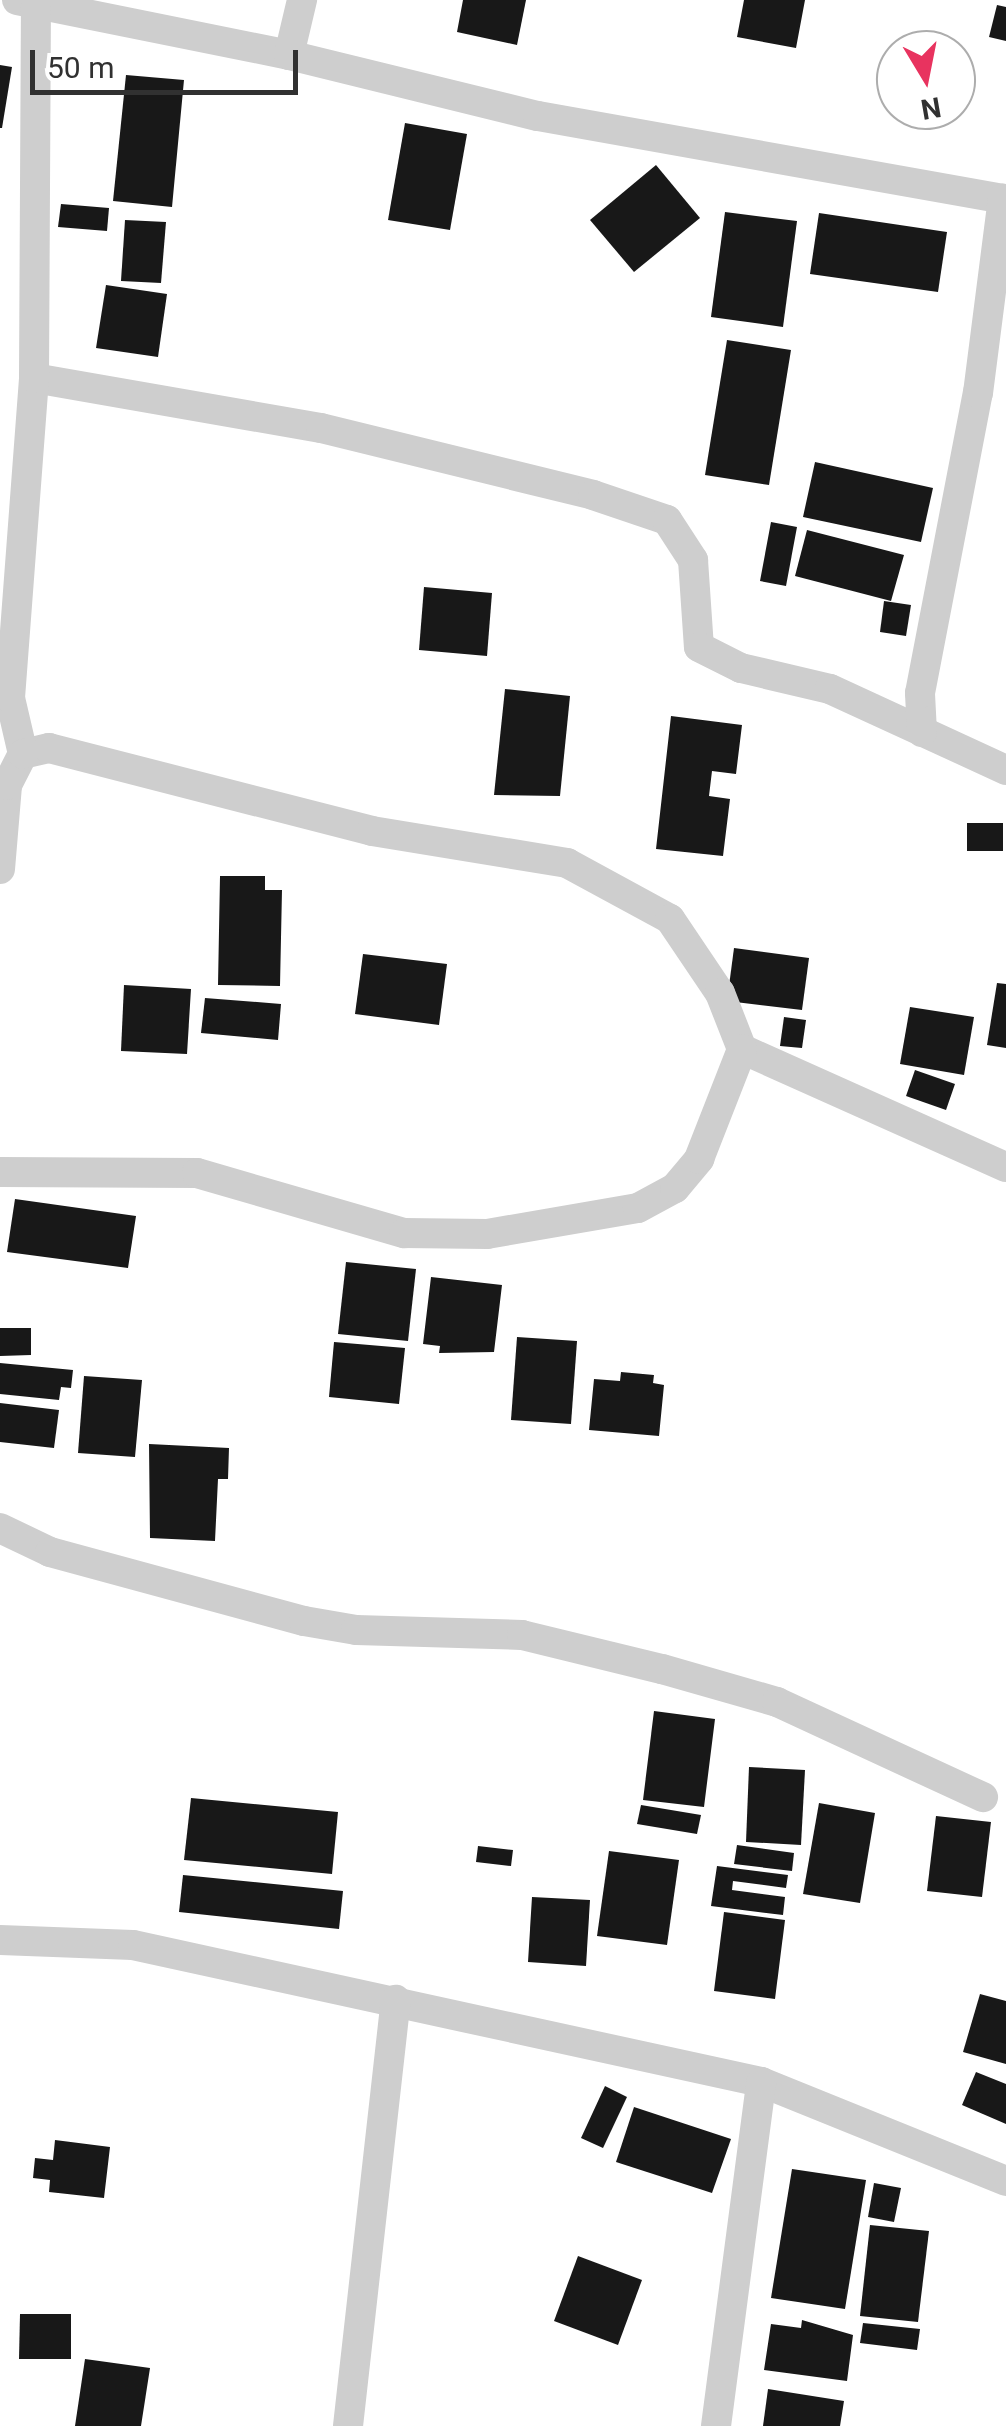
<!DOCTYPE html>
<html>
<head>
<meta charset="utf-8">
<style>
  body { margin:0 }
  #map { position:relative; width:1006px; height:2426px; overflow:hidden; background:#fff; font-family:Roboto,sans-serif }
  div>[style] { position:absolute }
  .building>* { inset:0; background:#181818 }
  .minor>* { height:30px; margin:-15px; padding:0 15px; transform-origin:15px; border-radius:15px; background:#cecece }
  span { translate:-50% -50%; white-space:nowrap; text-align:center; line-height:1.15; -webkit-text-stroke:10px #fff; paint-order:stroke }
  .north { position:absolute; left:876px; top:30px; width:100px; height:100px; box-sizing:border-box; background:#fff; border:2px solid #adadad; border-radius:50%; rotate:170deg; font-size:28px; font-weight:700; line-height:40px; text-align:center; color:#313131 }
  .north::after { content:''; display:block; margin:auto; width:35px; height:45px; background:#e8335f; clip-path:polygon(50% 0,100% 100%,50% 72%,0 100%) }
  .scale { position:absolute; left:30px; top:50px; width:268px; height:45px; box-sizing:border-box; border:5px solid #313131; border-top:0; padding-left:12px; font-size:30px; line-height:35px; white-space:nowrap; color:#313131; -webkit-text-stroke:8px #fff; paint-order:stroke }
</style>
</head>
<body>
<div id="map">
  <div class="building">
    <div style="clip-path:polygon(463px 0,526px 0,517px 45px,457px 32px)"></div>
    <div style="clip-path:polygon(744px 0,805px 0,796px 48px,737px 37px)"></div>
    <div style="clip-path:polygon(997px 5px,1006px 7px,1006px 41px,989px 37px)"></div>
    <div style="clip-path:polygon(0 65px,12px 67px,2px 128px,0 128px)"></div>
    <div style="clip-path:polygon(126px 75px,184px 80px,172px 207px,113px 201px)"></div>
    <div style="clip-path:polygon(405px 123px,467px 134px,450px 230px,388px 220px)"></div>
    <div style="clip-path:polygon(656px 165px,700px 218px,634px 272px,590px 220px)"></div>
    <div style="clip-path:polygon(61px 204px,109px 208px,107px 231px,58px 227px)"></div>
    <div style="clip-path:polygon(725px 212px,797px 221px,783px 327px,711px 317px)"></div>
    <div style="clip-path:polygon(819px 213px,947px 232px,938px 292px,810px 274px)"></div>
    <div style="clip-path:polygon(125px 220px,166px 222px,161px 283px,121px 281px)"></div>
    <div style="clip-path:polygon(106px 285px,167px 294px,158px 357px,96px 348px)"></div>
    <div style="clip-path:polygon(727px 340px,791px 350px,769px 485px,705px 475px)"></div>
    <div style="clip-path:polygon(815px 462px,933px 488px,921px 542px,803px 517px)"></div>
    <div style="clip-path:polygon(771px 522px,797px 527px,786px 586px,760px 581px)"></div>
    <div style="clip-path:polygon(807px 530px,904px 555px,891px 601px,795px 576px)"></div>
    <div style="clip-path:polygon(424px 587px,492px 593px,487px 656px,419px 650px)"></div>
    <div style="clip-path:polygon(884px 601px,911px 605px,906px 636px,880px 632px)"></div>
    <div style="clip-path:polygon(505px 689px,570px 696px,560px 796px,494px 795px)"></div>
    <div style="clip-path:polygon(671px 716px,742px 725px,736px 774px,712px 771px,709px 796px,730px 799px,723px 856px,656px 849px)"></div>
    <div style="clip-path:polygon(967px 823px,1003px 823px,1003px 851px,967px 851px)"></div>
    <div style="clip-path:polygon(220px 876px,265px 876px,265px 890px,282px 890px,280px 986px,218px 985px)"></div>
    <div style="clip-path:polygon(734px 948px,809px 958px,802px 1010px,727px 1001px)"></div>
    <div style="clip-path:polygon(363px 954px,447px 964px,439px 1025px,355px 1014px)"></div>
    <div style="clip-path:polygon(997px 983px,1006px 984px,1006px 1048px,987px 1045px)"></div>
    <div style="clip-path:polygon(124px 985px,191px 989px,187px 1054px,121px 1051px)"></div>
    <div style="clip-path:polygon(205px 998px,281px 1004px,278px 1040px,201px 1033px)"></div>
    <div style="clip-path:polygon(910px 1007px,974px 1017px,964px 1075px,900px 1064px)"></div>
    <div style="clip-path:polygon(784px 1017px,806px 1020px,802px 1048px,780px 1046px)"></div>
    <div style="clip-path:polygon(915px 1070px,955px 1084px,946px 1110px,906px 1096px)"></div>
    <div style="clip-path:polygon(15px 1199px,136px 1216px,128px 1268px,7px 1252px)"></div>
    <div style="clip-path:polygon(346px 1262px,416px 1269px,408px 1341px,338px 1334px)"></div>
    <div style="clip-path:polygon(431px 1277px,502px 1285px,494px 1352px,439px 1353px,440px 1346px,423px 1344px)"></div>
    <div style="clip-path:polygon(0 1328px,31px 1328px,31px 1355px,0 1356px)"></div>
    <div style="clip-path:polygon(517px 1337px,577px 1341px,571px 1424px,511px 1420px)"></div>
    <div style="clip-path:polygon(334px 1342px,405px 1348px,399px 1404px,329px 1397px)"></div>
    <div style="clip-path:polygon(0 1363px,73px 1370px,71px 1388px,61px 1387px,59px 1400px,0 1394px)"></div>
    <div style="clip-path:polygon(621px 1372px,654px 1375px,653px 1383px,664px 1385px,659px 1436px,589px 1430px,594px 1379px,620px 1381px)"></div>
    <div style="clip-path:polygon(84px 1376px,142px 1380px,135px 1457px,78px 1453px)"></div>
    <div style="clip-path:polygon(0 1403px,59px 1410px,54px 1448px,0 1442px)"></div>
    <div style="clip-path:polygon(149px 1444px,229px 1448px,228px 1479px,218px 1479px,215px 1541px,150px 1538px)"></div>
    <div style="clip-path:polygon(654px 1711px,715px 1719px,704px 1807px,643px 1800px)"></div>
    <div style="clip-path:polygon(749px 1767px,805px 1770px,801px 1845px,746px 1842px)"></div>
    <div style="clip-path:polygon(191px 1798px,338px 1812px,332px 1874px,184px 1860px)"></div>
    <div style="clip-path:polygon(819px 1803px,875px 1813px,860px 1903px,803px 1894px)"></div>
    <div style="clip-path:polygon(641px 1805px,701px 1815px,697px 1834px,637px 1824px)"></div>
    <div style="clip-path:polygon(936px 1816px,991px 1822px,982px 1897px,927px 1891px)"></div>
    <div style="clip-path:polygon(737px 1845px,794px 1853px,792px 1871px,734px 1864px)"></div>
    <div style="clip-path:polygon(478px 1846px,513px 1850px,511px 1866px,476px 1862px)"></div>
    <div style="clip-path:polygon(609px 1851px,679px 1860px,667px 1945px,597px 1936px)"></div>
    <div style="clip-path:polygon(717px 1866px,788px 1875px,786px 1888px,733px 1881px,732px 1890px,785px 1897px,783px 1915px,711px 1906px)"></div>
    <div style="clip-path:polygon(183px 1875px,343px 1891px,339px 1929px,179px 1912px)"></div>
    <div style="clip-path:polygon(532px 1897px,590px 1900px,586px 1966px,528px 1962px)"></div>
    <div style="clip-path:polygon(724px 1912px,785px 1920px,775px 1999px,714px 1991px)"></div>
    <div style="clip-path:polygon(980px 1994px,1006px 2001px,1006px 2064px,963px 2052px)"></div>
    <div style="clip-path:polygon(976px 2072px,1006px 2084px,1006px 2124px,962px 2105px)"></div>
    <div style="clip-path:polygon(605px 2086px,627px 2097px,603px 2148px,581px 2138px)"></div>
    <div style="clip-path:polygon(634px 2107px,731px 2139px,712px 2193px,616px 2162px)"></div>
    <div style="clip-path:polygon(55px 2140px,110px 2147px,104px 2198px,49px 2192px,50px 2180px,33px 2178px,35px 2158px,53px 2160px)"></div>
    <div style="clip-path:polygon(792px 2169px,866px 2180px,845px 2309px,771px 2298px)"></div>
    <div style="clip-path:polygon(874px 2183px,901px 2188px,894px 2222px,868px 2217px)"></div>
    <div style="clip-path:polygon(870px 2225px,929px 2231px,918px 2322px,860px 2316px)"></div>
    <div style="clip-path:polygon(578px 2256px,642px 2280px,618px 2345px,554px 2321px)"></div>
    <div style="clip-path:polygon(20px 2314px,71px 2314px,71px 2359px,19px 2359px)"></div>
    <div style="clip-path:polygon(802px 2320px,853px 2335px,847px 2381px,764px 2370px,771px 2324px,801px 2328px)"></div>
    <div style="clip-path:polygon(863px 2323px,920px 2329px,917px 2350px,860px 2343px)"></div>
    <div style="clip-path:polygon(85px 2359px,150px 2368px,141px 2426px,75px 2426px)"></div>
    <div style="clip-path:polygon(768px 2389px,844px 2401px,840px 2426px,763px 2426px)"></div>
  </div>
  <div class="minor">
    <div style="left:17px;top:0;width:278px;rotate:11.4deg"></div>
    <div style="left:289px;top:55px;width:256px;rotate:13.8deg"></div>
    <div style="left:538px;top:116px;width:475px;rotate:10.1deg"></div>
    <div style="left:289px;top:55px;width:57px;rotate:-76.7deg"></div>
    <div style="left:34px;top:378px;width:291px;rotate:9.9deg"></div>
    <div style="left:321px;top:428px;width:280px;rotate:13.8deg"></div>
    <div style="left:593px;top:495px;width:78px;rotate:18.7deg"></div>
    <div style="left:667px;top:520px;width:48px;rotate:57deg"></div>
    <div style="left:693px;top:560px;width:87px;rotate:86.1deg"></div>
    <div style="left:699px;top:647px;width:47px;rotate:26.6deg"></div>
    <div style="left:741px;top:668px;width:91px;rotate:13.3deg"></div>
    <div style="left:830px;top:689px;width:194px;rotate:24.7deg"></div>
    <div style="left:922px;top:732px;width:39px;rotate:-93deg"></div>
    <div style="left:920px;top:693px;width:306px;rotate:-79.1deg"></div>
    <div style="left:978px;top:393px;width:196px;rotate:-82.7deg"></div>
    <div style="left:23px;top:754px;width:57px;rotate:-103.1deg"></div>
    <div style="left:10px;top:698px;width:321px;rotate:-85.7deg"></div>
    <div style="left:34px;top:378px;width:373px;rotate:-89.7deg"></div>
    <div style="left:0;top:869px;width:84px;rotate:-85.2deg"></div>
    <div style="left:7px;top:785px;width:35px;rotate:-63deg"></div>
    <div style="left:23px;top:754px;width:27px;rotate:-13deg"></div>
    <div style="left:49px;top:748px;width:333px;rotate:14.4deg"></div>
    <div style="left:372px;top:831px;width:198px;rotate:9.3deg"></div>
    <div style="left:567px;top:863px;width:117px;rotate:28.5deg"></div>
    <div style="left:670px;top:919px;width:89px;rotate:56deg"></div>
    <div style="left:720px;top:993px;width:60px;rotate:68.6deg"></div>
    <div style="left:742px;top:1049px;width:289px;rotate:24.1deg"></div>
    <div style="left:0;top:1172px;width:197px;rotate:0.3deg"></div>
    <div style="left:197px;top:1173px;width:216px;rotate:16.2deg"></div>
    <div style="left:404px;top:1233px;width:83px;rotate:0.7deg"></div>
    <div style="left:487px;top:1234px;width:153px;rotate:-9.8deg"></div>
    <div style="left:638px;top:1208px;width:42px;rotate:-28.4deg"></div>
    <div style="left:675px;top:1188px;width:38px;rotate:-50deg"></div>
    <div style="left:699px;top:1159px;width:118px;rotate:-68.6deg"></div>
    <div style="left:0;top:1528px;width:55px;rotate:25.6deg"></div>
    <div style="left:50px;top:1552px;width:263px;rotate:15.2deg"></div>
    <div style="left:304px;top:1621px;width:53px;rotate:9.8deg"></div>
    <div style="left:356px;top:1630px;width:166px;rotate:1.7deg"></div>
    <div style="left:522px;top:1635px;width:144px;rotate:13.7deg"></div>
    <div style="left:662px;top:1669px;width:120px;rotate:16deg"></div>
    <div style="left:777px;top:1702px;width:227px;rotate:24.8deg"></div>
    <div style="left:0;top:1940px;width:133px;rotate:2.2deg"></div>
    <div style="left:133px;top:1945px;width:643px;rotate:12.31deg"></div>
    <div style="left:761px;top:2082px;width:264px;rotate:22deg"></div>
    <div style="left:348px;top:2426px;width:429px;rotate:-83.6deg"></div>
    <div style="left:716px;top:2426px;width:347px;rotate:-82.5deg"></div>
  </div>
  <div class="north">N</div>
  <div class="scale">50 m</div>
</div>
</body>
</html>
